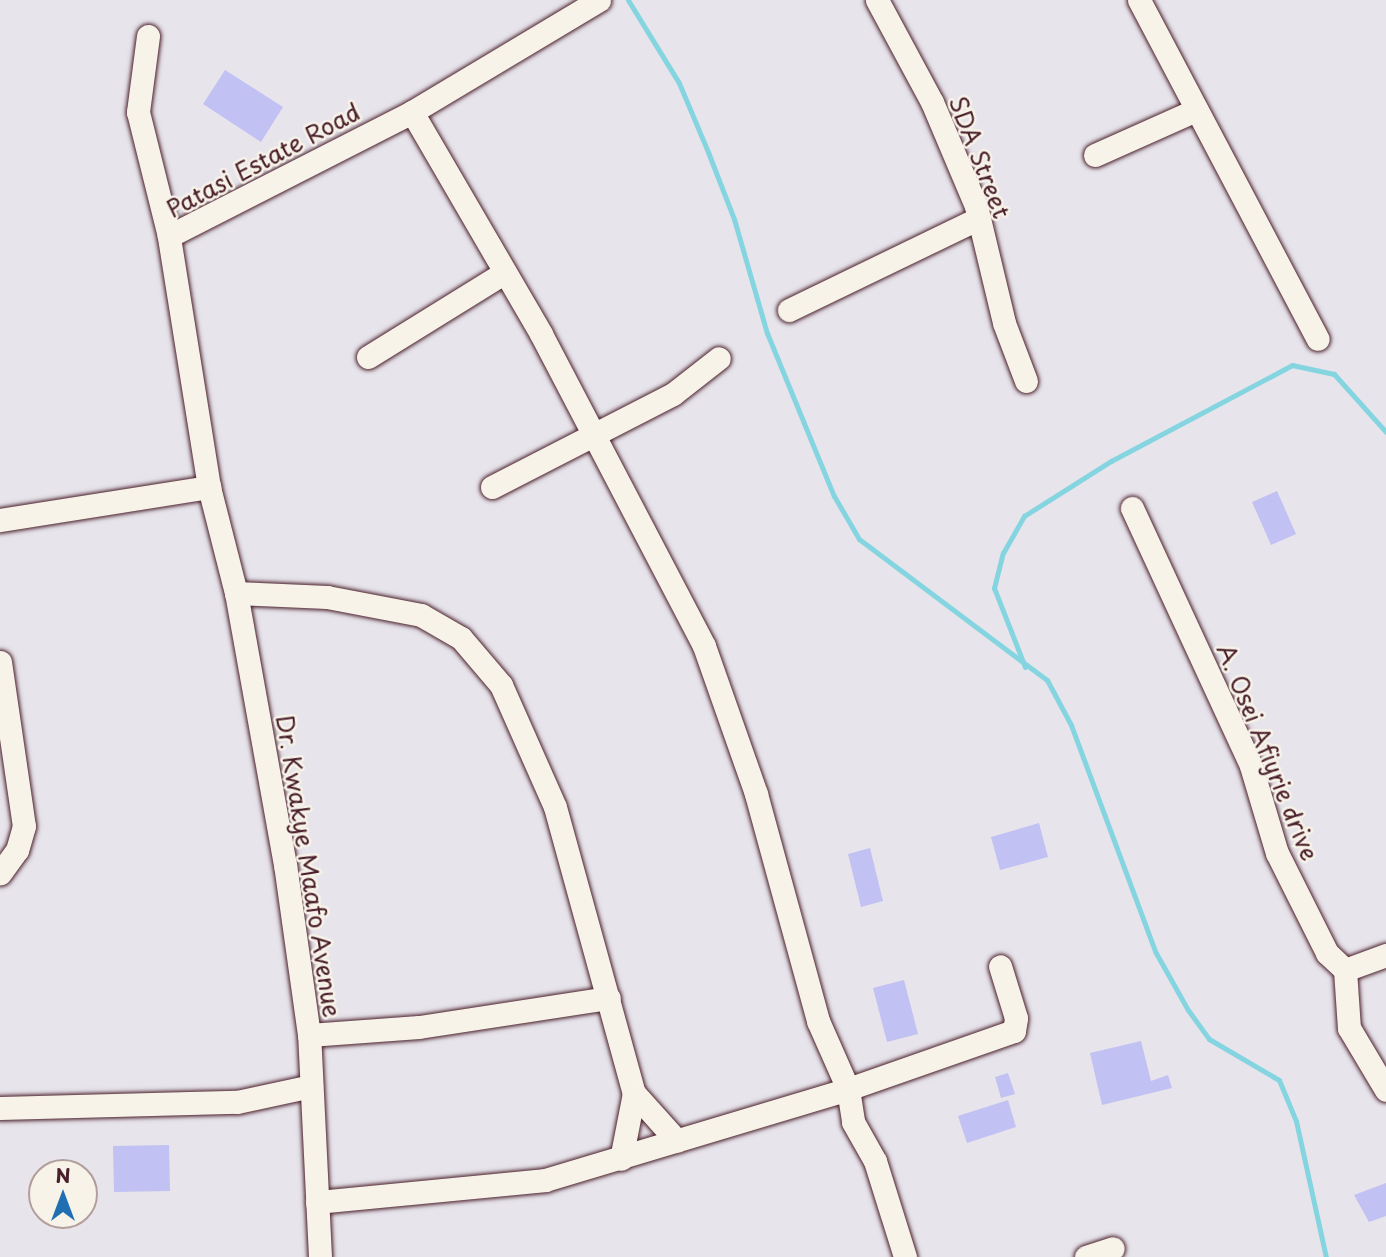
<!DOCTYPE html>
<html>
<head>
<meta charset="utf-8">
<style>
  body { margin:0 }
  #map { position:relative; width:1386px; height:1257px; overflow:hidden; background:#e7e4eb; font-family:"Playpen Sans",sans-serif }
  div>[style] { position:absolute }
  .stream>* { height:5px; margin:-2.5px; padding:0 2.5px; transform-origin:2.5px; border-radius:2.5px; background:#85d5e1 }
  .building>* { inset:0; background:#c2c1f3 }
  .roads { filter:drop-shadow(0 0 2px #4a1f2b) drop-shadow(0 0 2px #4a1f2b) }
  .minor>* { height:23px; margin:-11.5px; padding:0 11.5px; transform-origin:11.5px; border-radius:11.5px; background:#f7f3e8 }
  span { translate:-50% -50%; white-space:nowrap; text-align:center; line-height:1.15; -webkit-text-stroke:5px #f7f3e8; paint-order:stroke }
  .street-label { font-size:24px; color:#4a1f2b }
  .north { position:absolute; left:28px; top:1159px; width:70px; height:70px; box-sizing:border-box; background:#f7f3e8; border:2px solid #b29e9c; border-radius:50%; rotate:0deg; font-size:19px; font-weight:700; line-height:28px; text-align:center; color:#4a1f2b }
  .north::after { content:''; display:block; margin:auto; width:24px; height:32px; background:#1f6fb2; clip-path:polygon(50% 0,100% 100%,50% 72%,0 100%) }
</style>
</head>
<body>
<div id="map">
  <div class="stream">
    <div style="left:628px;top:0;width:97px;rotate:58.4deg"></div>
    <div style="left:679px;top:83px;width:75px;rotate:67.2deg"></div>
    <div style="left:708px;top:152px;width:72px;rotate:68.8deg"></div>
    <div style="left:734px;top:219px;width:119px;rotate:73.9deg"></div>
    <div style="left:767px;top:333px;width:176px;rotate:67.7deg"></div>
    <div style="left:834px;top:496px;width:50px;rotate:59.8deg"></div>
    <div style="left:859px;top:539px;width:235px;rotate:36.9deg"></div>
    <div style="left:1047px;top:680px;width:51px;rotate:61.9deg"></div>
    <div style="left:1071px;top:725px;width:243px;rotate:69.6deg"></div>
    <div style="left:1156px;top:953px;width:65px;rotate:60.7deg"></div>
    <div style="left:1188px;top:1010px;width:36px;rotate:54deg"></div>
    <div style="left:1209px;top:1039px;width:81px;rotate:30.4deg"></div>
    <div style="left:1279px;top:1080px;width:44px;rotate:67.5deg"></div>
    <div style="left:1296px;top:1121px;width:139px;rotate:77.6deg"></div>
    <div style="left:1025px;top:667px;width:85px;rotate:-111.4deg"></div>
    <div style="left:994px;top:588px;width:36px;rotate:-76deg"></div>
    <div style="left:1003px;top:553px;width:43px;rotate:-60.4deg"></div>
    <div style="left:1024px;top:516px;width:103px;rotate:-32.3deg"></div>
    <div style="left:1111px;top:461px;width:205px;rotate:-27.9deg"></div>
    <div style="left:1292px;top:365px;width:43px;rotate:12.1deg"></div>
    <div style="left:1334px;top:374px;width:78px;rotate:48.1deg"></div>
  </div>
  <div class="building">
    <div style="clip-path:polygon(225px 70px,283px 107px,261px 142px,203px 104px)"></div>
    <div style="clip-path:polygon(1277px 491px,1296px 534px,1271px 545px,1252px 502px)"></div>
    <div style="clip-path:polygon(1039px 823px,1048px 857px,1000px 870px,991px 837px)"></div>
    <div style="clip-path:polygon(870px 848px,883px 901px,861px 907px,848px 854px)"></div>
    <div style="clip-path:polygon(904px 980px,918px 1034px,887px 1042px,873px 988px)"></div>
    <div style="clip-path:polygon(1141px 1041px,1151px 1081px,1168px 1075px,1172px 1088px,1102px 1105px,1090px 1053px)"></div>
    <div style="clip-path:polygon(1008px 1073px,1015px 1094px,1001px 1098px,995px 1077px)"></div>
    <div style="clip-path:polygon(1008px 1100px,1016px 1127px,967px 1143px,958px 1116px)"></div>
    <div style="clip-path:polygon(169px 1145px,170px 1191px,114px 1192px,113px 1146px)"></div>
    <div style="clip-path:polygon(1386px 1183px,1386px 1216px,1369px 1222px,1354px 1195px)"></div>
  </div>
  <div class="roads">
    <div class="minor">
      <div style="left:877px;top:0;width:116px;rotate:61.7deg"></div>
      <div style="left:932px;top:102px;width:113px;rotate:67.1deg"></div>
      <div style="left:976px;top:206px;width:120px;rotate:76.5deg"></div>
      <div style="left:1004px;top:323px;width:62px;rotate:69.2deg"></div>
      <div style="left:1139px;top:0;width:383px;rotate:62.2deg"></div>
      <div style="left:148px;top:36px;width:77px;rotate:97.5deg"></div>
      <div style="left:138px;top:112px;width:128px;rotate:76deg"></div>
      <div style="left:412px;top:112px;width:257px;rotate:59.8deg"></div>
      <div style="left:541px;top:334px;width:352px;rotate:62.4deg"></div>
      <div style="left:704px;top:646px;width:157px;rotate:70.6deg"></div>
      <div style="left:756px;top:794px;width:235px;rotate:74.7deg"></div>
      <div style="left:818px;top:1021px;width:74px;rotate:66.2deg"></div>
      <div style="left:848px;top:1089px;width:176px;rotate:-19.3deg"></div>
      <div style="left:1014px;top:1031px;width:13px;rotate:-81deg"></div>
      <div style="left:1016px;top:1018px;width:54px;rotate:-107.1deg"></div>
      <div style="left:1095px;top:155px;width:111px;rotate:-24deg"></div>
      <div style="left:789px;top:310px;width:211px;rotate:-25.8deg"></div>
      <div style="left:368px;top:357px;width:161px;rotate:-31.8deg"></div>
      <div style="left:492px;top:487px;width:203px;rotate:-27.2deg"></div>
      <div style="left:673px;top:394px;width:58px;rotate:-38deg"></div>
      <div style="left:1132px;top:508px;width:284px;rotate:65.2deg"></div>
      <div style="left:1251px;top:766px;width:91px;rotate:73.4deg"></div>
      <div style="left:1277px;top:853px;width:112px;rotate:63.4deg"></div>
      <div style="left:1327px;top:953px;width:25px;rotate:43deg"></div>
      <div style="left:1345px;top:970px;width:44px;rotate:-20.1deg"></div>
      <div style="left:0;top:520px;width:212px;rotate:-9deg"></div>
      <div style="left:236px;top:593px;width:91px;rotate:2.5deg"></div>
      <div style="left:327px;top:597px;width:96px;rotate:10.8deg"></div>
      <div style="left:421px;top:615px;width:46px;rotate:29.9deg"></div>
      <div style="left:461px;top:638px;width:62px;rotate:49.6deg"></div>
      <div style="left:501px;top:685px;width:133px;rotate:66.1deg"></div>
      <div style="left:555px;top:807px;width:297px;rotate:74.6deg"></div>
      <div style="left:634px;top:1093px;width:67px;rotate:101.1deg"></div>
      <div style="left:0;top:662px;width:166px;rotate:81.7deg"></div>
      <div style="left:24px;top:826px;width:25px;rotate:106deg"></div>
      <div style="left:17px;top:850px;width:29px;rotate:126deg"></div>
      <div style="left:1345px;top:970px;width:58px;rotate:86.1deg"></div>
      <div style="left:1349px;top:1028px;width:72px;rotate:59.2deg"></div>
      <div style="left:309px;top:1035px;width:110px;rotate:-4.2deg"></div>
      <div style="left:419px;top:1027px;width:192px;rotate:-8.7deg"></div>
      <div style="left:634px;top:1093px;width:64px;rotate:48.1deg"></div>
      <div style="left:0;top:1108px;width:237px;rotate:-1.5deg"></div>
      <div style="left:237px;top:1102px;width:76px;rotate:-12.2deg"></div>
      <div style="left:317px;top:1202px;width:229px;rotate:-5.5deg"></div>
      <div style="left:545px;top:1180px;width:316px;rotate:-16.7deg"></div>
      <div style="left:848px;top:1089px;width:33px;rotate:81deg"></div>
      <div style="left:853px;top:1122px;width:45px;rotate:60.6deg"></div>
      <div style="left:875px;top:1161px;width:101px;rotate:72.6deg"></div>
      <div style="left:320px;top:1257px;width:222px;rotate:-92.8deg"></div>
      <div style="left:309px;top:1035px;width:172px;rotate:-98deg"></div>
      <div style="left:285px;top:865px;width:276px;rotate:-100.2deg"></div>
      <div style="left:236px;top:593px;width:109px;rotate:-104.3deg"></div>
      <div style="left:209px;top:487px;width:254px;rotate:-99.1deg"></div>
      <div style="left:169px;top:236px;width:273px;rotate:-27deg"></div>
      <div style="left:412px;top:112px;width:218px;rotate:-30.9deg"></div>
      <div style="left:1086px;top:1257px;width:28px;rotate:-18deg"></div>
    </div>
  </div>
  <div class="street-label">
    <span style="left:980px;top:157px;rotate:69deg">SDA Street</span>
    <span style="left:263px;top:160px;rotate:-28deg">Patasi Estate Road</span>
    <span style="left:1268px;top:752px;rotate:68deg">A. Osei Afiyrie drive</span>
    <span style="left:309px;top:866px;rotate:81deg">Dr. Kwakye Maafo Avenue</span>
  </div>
  <div class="north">N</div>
</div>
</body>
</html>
